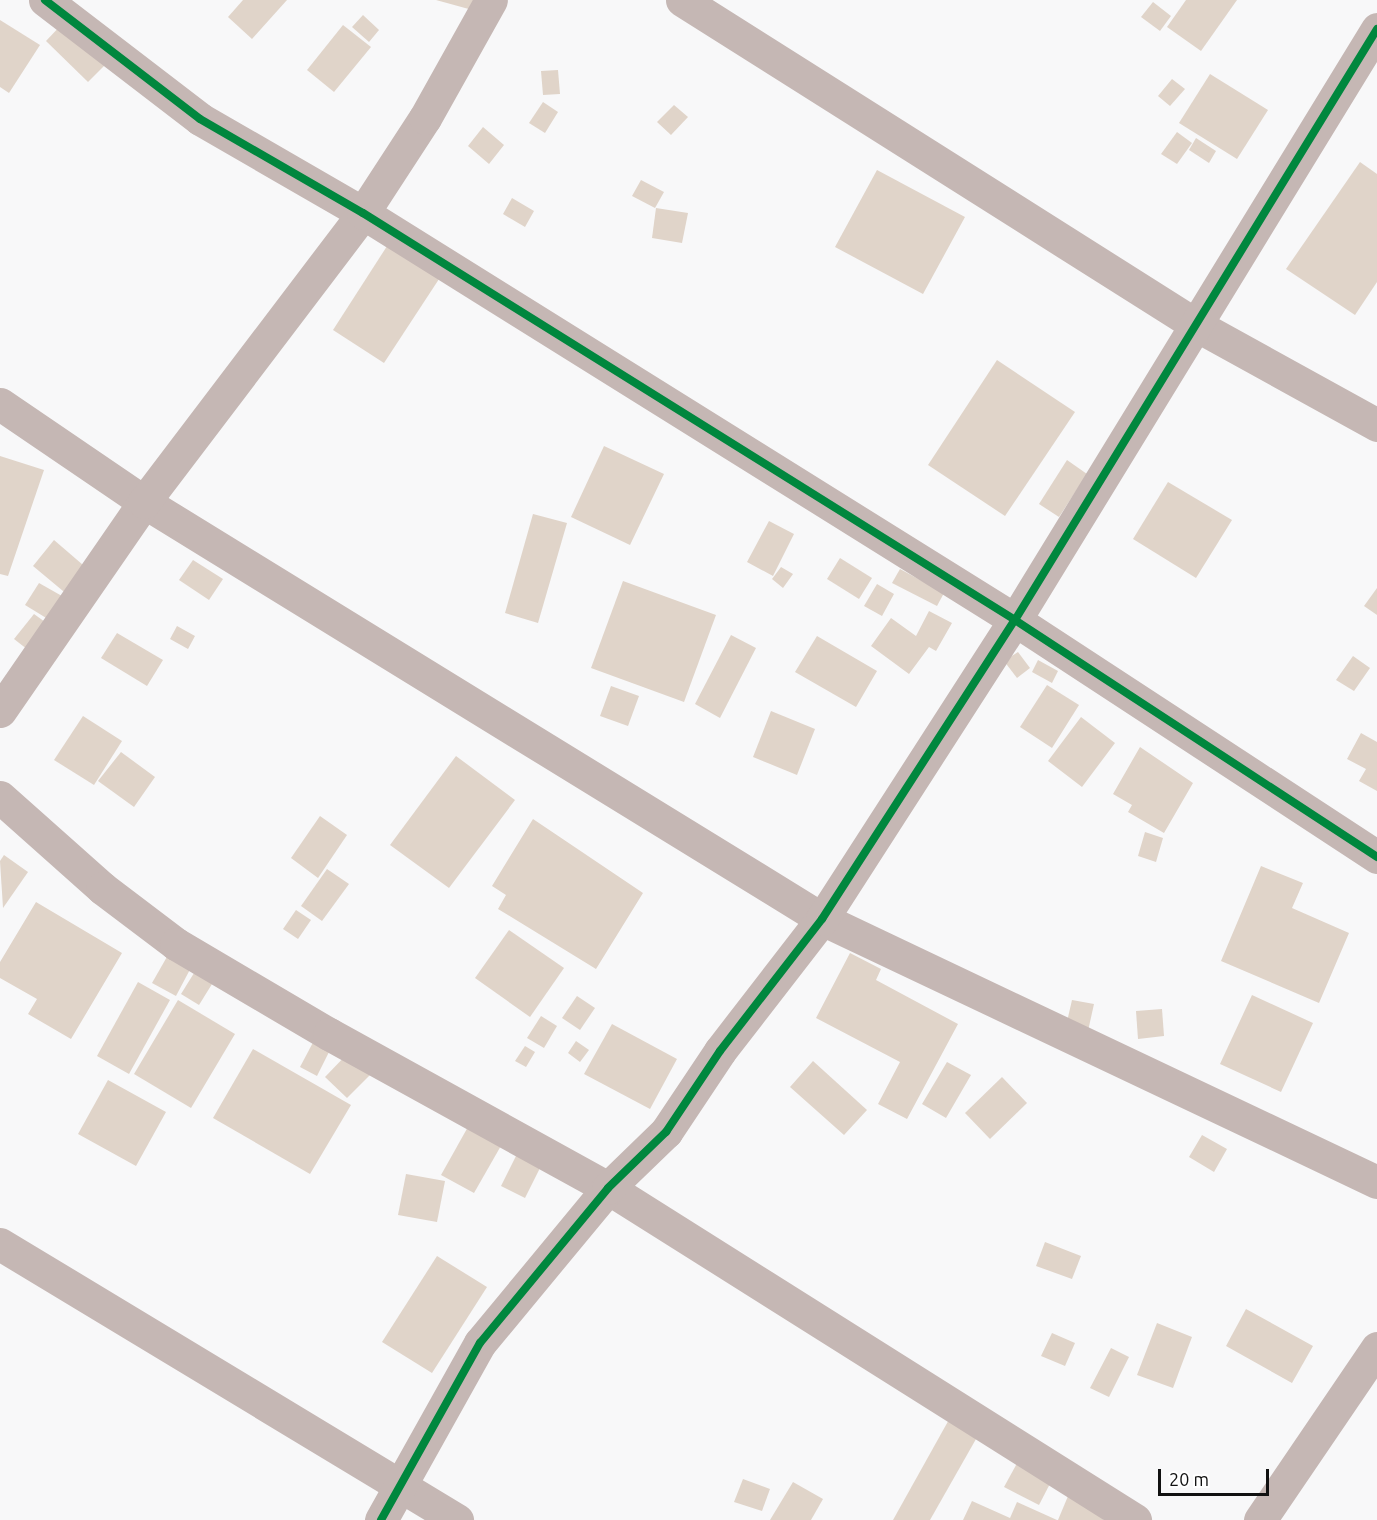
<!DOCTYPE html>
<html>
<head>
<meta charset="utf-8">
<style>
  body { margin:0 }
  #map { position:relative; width:1377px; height:1520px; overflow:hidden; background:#f8f8f9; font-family:Ubuntu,sans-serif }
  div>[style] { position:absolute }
  .building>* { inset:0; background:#e0d4c9 }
  .minor>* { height:33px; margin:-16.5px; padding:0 16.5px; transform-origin:16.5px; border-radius:16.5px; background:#c5b7b4 }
  .cycleway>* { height:8px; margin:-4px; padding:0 4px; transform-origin:4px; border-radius:4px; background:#00873e }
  span { translate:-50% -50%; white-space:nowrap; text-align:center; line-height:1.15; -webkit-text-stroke:4.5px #fff; paint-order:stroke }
  .scale { position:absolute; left:1158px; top:1469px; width:111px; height:27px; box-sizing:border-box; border:3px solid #111; border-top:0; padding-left:8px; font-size:18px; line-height:21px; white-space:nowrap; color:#111; -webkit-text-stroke:4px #fff; paint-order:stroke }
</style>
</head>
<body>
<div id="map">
  <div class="building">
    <div style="clip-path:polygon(243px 0,287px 0,252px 39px,228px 17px)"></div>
    <div style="clip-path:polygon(436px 0,478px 0,476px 11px)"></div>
    <div style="clip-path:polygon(1186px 0,1237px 0,1201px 51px,1167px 27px)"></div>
    <div style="clip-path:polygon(1153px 2px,1171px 16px,1160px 31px,1141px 17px)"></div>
    <div style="clip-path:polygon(363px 15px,379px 30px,369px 42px,352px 27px)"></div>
    <div style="clip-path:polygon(0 20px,40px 45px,9px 93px,0 87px)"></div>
    <div style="clip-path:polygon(63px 23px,106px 64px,88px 82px,46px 41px)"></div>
    <div style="clip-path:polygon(343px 25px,371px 47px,334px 92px,307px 70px)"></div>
    <div style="clip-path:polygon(558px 70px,560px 94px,543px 95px,541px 71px)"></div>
    <div style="clip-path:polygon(1210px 74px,1268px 110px,1237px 159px,1179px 123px)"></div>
    <div style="clip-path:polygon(1172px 79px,1185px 89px,1170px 106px,1158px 96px)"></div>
    <div style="clip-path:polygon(543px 102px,558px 112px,545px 133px,529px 123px)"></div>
    <div style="clip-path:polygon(674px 105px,688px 117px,671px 135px,657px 122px)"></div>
    <div style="clip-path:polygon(483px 127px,504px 145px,489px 164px,468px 146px)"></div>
    <div style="clip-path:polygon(1177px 132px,1192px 143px,1177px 164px,1161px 154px)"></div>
    <div style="clip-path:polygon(1196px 138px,1216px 151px,1209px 163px,1189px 150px)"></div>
    <div style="clip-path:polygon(1360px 162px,1377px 174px,1377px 282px,1355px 315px,1286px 269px)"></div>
    <div style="clip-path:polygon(877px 170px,965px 217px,923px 294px,835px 247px)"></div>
    <div style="clip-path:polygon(641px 180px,664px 192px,655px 208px,632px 196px)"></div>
    <div style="clip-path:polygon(512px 198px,534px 211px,525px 227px,503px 214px)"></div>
    <div style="clip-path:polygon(656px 208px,688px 213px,682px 243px,652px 238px)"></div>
    <div style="clip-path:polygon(389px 243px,441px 276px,384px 363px,333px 330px)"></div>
    <div style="clip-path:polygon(997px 360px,1075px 412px,1005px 516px,928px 465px)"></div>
    <div style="clip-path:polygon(604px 446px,664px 474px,630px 545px,571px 517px)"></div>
    <div style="clip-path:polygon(0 456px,44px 470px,8px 576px,0 574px)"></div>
    <div style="clip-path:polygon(1067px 460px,1087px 474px,1059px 517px,1039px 504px)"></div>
    <div style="clip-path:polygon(1168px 482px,1232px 520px,1196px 578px,1133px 539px)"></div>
    <div style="clip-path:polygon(533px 514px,567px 523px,538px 623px,505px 613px)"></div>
    <div style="clip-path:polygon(769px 521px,794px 534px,773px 576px,747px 562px)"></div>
    <div style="clip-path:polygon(54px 540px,90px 571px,69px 596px,33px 566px)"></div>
    <div style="clip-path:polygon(840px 558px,872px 578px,859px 599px,827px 579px)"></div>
    <div style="clip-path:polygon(193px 560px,223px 579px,209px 600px,179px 580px)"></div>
    <div style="clip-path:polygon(781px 567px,793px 574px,783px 588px,772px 579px)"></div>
    <div style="clip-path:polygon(900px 569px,944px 593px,937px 606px,892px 583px)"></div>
    <div style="clip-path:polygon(623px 581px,716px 615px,684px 702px,591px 668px)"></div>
    <div style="clip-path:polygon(39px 583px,69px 600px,56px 624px,25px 605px)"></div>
    <div style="clip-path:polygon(877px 584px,894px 594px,882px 616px,864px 606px)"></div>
    <div style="clip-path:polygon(1377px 588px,1377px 615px,1364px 606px)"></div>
    <div style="clip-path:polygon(929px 611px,952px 623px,936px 651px,929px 647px,909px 674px,871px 646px,891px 618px,916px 636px)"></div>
    <div style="clip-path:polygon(34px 614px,52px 627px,32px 653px,14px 639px)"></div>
    <div style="clip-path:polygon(177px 626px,195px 636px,188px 649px,170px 639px)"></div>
    <div style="clip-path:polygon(117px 633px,163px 660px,147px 686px,101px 658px)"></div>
    <div style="clip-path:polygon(731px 635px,756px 648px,720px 718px,695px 704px)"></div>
    <div style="clip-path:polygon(817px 636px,877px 671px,856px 707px,795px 672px)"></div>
    <div style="clip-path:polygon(1018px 652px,1030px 668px,1017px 678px,1004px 661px)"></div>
    <div style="clip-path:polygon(1353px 656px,1370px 668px,1354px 691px,1336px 680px)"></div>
    <div style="clip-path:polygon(1038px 660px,1058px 671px,1052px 683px,1032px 672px)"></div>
    <div style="clip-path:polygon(1047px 685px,1079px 705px,1052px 748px,1020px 727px)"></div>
    <div style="clip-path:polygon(611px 686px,639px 696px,628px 726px,600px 716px)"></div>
    <div style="clip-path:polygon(771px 711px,815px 729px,797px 775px,753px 757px)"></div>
    <div style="clip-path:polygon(83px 716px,122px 741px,94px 785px,54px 760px)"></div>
    <div style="clip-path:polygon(1081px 717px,1115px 743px,1082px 787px,1048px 761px)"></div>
    <div style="clip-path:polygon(1361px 733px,1377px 742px,1377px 791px,1359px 781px,1366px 769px,1347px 759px)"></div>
    <div style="clip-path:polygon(1140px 747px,1193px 783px,1164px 833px,1128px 812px,1132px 805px,1113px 794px)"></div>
    <div style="clip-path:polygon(121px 752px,155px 777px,134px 807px,98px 781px)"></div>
    <div style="clip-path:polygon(456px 756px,515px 800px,449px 888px,390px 845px)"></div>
    <div style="clip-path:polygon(320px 816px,347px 835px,318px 878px,291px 858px)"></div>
    <div style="clip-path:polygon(533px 819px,643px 893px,596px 969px,498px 909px,506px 895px,492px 886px)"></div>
    <div style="clip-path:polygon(1145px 832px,1163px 838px,1156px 862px,1138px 856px)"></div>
    <div style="clip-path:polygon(4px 855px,28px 872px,3px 908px,0 861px)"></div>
    <div style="clip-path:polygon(1261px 866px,1303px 883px,1292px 908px,1349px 933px,1319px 1003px,1221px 961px)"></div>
    <div style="clip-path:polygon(327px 869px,349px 884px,322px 921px,301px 906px)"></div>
    <div style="clip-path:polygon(36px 902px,122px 953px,71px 1039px,28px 1014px,37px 999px,0 978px,0 962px)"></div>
    <div style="clip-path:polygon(296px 910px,311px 920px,298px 939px,283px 929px)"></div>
    <div style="clip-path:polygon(509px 930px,564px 968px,530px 1017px,475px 978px)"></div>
    <div style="clip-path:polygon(172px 948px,195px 960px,176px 996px,152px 983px)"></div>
    <div style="clip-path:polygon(850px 953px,881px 969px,876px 980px,958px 1024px,907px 1119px,878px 1104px,900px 1062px,816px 1018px)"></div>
    <div style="clip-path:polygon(199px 965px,217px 976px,199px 1005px,181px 994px)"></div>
    <div style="clip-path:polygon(138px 982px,170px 1000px,129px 1074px,97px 1056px)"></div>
    <div style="clip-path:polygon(1252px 995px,1313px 1023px,1281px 1092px,1220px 1064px)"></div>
    <div style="clip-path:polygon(577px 996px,595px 1008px,580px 1030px,562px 1018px)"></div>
    <div style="clip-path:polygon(178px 1000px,235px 1034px,191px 1108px,134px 1074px)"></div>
    <div style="clip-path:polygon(1072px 1000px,1094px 1004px,1088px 1031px,1066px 1026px)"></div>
    <div style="clip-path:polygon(1162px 1009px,1164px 1036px,1138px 1039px,1136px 1011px)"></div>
    <div style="clip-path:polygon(541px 1016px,557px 1026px,544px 1048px,527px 1038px)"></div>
    <div style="clip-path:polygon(612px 1024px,677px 1059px,650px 1109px,584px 1074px)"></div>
    <div style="clip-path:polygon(318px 1033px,334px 1042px,317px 1076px,300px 1067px)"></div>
    <div style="clip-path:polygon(576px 1041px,589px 1050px,580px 1062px,568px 1053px)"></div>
    <div style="clip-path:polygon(525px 1046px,535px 1052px,526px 1067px,515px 1061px)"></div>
    <div style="clip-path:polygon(253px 1049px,351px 1105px,310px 1174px,213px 1118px)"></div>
    <div style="clip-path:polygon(350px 1051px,373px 1072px,347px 1098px,325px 1077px)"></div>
    <div style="clip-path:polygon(813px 1061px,867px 1110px,844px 1135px,790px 1087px)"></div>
    <div style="clip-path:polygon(947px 1062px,971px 1075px,946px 1118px,922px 1104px)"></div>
    <div style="clip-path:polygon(1002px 1077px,1027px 1103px,990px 1139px,965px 1113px)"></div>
    <div style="clip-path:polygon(108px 1080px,166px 1112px,136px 1166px,78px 1134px)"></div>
    <div style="clip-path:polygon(473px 1118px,506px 1137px,474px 1193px,441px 1175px)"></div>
    <div style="clip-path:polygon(1202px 1135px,1227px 1149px,1214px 1172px,1189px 1157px)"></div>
    <div style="clip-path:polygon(518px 1152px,542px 1164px,525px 1198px,501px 1186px)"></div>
    <div style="clip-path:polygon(406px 1174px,445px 1181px,437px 1222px,398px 1215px)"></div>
    <div style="clip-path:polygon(1045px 1242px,1081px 1256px,1072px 1279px,1036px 1266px)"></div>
    <div style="clip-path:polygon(437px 1256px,487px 1287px,432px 1373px,382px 1342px)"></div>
    <div style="clip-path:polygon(1246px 1309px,1313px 1346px,1292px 1383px,1226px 1346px)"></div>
    <div style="clip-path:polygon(1157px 1323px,1192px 1337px,1173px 1388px,1137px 1375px)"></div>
    <div style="clip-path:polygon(1052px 1333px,1075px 1343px,1065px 1366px,1041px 1356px)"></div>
    <div style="clip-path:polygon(1111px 1348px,1129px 1357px,1109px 1397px,1090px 1388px)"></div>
    <div style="clip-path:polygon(951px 1416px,980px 1432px,930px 1520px,893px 1520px)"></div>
    <div style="clip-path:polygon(1021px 1456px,1055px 1474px,1039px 1505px,1004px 1487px)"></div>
    <div style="clip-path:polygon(743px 1479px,770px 1489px,762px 1511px,734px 1502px)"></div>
    <div style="clip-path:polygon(793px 1482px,823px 1499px,811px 1520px,770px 1520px)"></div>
    <div style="clip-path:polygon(1071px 1489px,1109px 1507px,1103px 1520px,1058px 1520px)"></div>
    <div style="clip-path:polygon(972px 1501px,1010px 1518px,1017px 1502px,1057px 1520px,963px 1520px)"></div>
  </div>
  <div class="minor">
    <div style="left:45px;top:0;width:195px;rotate:37.5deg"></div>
    <div style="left:200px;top:119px;width:188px;rotate:30deg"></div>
    <div style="left:363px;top:213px;width:769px;rotate:31.97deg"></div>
    <div style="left:1015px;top:620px;width:433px;rotate:33.2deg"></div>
    <div style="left:682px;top:0;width:608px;rotate:32.3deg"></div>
    <div style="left:1196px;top:325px;width:207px;rotate:28.9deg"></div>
    <div style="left:0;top:404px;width:174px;rotate:34.2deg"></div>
    <div style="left:144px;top:502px;width:796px;rotate:31.59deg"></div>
    <div style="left:822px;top:919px;width:614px;rotate:25.36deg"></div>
    <div style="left:0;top:711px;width:254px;rotate:-55.4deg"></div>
    <div style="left:144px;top:502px;width:363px;rotate:-52.8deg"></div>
    <div style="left:363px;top:213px;width:113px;rotate:-56.9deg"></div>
    <div style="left:425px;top:118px;width:135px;rotate:-60.8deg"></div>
    <div style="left:0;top:797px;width:137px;rotate:41.7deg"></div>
    <div style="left:102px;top:888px;width:93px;rotate:37.1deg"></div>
    <div style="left:176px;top:944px;width:178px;rotate:30.5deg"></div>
    <div style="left:329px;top:1034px;width:319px;rotate:28.9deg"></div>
    <div style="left:608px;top:1188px;width:623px;rotate:32.21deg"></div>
    <div style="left:0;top:1244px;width:534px;rotate:31.13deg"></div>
    <div style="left:381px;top:1520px;width:203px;rotate:-60.8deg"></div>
    <div style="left:480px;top:1343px;width:201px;rotate:-50.4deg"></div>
    <div style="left:608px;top:1188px;width:81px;rotate:-44deg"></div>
    <div style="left:666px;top:1132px;width:97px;rotate:-56.3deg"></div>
    <div style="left:720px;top:1051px;width:167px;rotate:-52.3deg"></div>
    <div style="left:822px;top:919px;width:356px;rotate:-57.2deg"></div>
    <div style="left:1015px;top:620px;width:693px;rotate:-58.51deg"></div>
    <div style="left:1260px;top:1520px;width:208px;rotate:-55.8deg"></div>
  </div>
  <div class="cycleway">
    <div style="left:45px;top:0;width:195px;rotate:37.5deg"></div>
    <div style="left:200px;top:119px;width:188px;rotate:30deg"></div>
    <div style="left:363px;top:213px;width:769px;rotate:31.97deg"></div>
    <div style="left:1015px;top:620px;width:433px;rotate:33.2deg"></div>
    <div style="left:381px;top:1520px;width:203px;rotate:-60.8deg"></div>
    <div style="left:480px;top:1343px;width:201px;rotate:-50.4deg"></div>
    <div style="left:608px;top:1188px;width:81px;rotate:-44deg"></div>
    <div style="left:666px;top:1132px;width:97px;rotate:-56.3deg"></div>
    <div style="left:720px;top:1051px;width:167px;rotate:-52.3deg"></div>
    <div style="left:822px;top:919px;width:356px;rotate:-57.2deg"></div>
    <div style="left:1015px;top:620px;width:693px;rotate:-58.51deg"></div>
  </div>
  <div class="scale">20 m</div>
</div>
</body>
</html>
